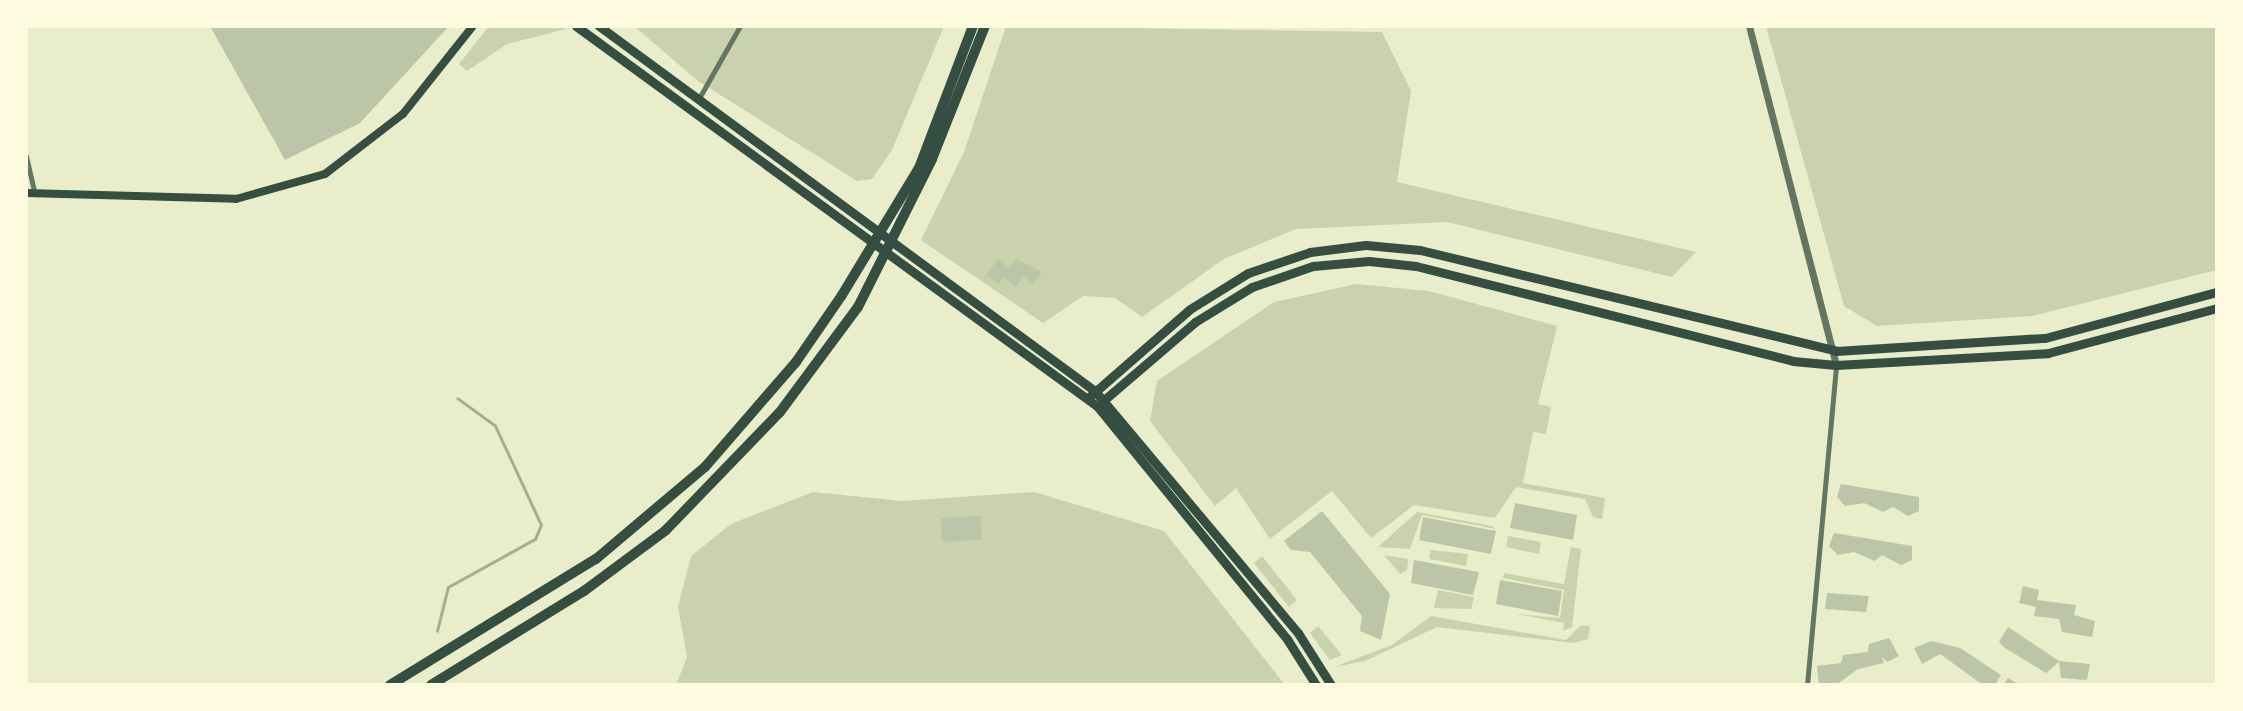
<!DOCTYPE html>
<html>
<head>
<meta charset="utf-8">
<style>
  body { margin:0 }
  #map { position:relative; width:2243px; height:711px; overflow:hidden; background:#e9edc9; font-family:Merriweather,serif }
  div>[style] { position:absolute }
  .green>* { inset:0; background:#cad2ad }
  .stream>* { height:2.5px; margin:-1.25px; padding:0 1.25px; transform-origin:1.25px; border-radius:1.25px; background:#a3b18a }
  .building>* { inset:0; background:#bcc5a7 }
  .minor>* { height:5px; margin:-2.5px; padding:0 2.5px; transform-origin:2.5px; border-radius:2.5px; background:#617663 }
  .tertiary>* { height:7px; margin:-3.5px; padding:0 3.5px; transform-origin:3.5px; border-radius:3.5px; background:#617663 }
  .secondary>* { height:8px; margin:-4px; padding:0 4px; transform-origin:4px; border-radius:4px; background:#344e41 }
  .primary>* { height:9px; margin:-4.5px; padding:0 4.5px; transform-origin:4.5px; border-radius:4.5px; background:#344e41 }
  .motorway>* { height:10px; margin:-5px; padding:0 5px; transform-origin:5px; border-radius:5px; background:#344e41 }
  span { translate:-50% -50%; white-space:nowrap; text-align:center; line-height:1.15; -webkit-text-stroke:6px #fefae0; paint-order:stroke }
  .frame { position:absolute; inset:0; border:28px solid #fefae0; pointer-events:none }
</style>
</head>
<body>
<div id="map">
  <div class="green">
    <div style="clip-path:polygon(489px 26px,563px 26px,566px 29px,507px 44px,467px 71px,459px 64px)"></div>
    <div style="clip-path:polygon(944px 26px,892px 150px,872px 179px,857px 181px,698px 81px,635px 27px)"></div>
    <div style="clip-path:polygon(1006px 26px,1382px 32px,1411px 91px,1397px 182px,1696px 252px,1672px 277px,1447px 222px,1296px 229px,1224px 259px,1142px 317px,1115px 298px,1083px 296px,1043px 323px,921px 240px,964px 152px)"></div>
    <div style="clip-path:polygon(1766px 26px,2217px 26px,2217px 270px,2032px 316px,1877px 326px,1844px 306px)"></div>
    <div style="clip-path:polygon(1356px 284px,1429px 291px,1557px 326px,1538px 404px,1551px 407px,1546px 434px,1533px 432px,1523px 483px,1605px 498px,1602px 519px,1593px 517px,1585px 499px,1516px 487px,1495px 518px,1414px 505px,1371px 538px,1332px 491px,1270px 539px,1236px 488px,1215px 506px,1150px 421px,1157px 381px,1274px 302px)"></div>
    <div style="clip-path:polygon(813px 492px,902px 501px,1034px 492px,1164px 531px,1285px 685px,676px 685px,687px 657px,678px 607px,691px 556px,731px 524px)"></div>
    <div style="clip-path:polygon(1417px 512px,1492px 526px,1496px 529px,1422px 515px,1410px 549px,1378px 547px)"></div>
    <div style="clip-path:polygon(1508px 536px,1541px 542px,1539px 554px,1506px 547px)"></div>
    <div style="clip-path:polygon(1571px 547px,1581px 549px,1572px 627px,1563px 631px,1564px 623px,1517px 614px,1560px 618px,1564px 590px,1503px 578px,1504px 573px,1564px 584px)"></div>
    <div style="clip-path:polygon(1431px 550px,1468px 554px,1466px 566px,1429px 559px)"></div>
    <div style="clip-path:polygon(1384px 555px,1408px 559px,1407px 570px,1400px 574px)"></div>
    <div style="clip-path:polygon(1262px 556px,1297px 600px,1289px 607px,1254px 563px)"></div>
    <div style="clip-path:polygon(1438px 590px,1474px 597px,1471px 609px,1434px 608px)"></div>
    <div style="clip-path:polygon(1431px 616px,1566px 640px,1581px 625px,1590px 626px,1588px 639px,1574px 643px,1437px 627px,1365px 661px,1334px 667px,1392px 645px)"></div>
    <div style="clip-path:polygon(1318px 626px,1342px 655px,1330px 660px,1310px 633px)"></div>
  </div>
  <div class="stream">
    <div style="left:437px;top:631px;width:45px;rotate:-76deg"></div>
    <div style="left:448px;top:587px;width:99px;rotate:-28.9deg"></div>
    <div style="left:535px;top:539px;width:15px;rotate:-67deg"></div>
    <div style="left:541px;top:525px;width:109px;rotate:-114.9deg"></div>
    <div style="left:495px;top:426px;width:46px;rotate:-143.9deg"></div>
  </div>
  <div class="building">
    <div style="clip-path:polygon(210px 26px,449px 26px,360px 123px,285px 160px)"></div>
    <div style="clip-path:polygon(998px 259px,1009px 268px,1016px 259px,1042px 272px,1033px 284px,1024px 276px,1016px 287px,1004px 277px,999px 284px,986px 275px)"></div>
    <div style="clip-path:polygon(1841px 484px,1919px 497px,1919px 511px,1908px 516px,1893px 507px,1883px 512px,1864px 503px,1845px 506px,1837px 497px)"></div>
    <div style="clip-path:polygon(1515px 503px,1577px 515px,1573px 540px,1510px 528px)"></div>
    <div style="clip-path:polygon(1322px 511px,1390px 594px,1381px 640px,1360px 631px,1362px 616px,1310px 552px,1291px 550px,1284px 541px)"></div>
    <div style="clip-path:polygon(981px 516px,982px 540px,942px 542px,941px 518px)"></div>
    <div style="clip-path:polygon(1423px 517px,1496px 531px,1491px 554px,1419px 540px)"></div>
    <div style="clip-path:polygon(1834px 533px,1912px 546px,1912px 560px,1901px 565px,1882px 555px,1875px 561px,1854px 552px,1838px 555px,1829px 546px)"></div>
    <div style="clip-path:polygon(1414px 560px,1479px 572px,1473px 595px,1411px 583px)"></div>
    <div style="clip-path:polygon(1500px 580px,1562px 591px,1558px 616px,1496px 604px)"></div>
    <div style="clip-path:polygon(2023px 586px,2039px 590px,2037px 600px,2076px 605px,2074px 615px,2095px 621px,2092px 637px,2062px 632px,2059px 619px,2034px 616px,2036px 607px,2019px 603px)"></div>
    <div style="clip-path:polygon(1827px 593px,1869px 596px,1866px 612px,1825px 609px)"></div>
    <div style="clip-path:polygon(2008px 627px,2059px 661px,2090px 664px,2087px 680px,2061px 678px,2059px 662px,2046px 673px,2005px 648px,1999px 642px)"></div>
    <div style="clip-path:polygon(1889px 638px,1899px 656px,1887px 662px,1882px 657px,1884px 663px,1858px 669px,1836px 685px,1819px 685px,1817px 666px,1841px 663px,1843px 655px,1868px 652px,1869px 644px)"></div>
    <div style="clip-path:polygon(1931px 641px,1960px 648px,2001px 675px,1995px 685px,1983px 685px,1940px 654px,1922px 664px,1914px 648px)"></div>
    <div style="clip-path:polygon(2008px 678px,2020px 685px,2003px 685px)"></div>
  </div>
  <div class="minor">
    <div style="left:698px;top:100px;width:85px;rotate:-60.4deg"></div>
    <div style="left:26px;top:156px;width:39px;rotate:77deg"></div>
    <div style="left:1807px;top:685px;width:321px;rotate:-84.8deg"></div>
  </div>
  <div class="tertiary">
    <div style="left:1749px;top:26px;width:350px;rotate:75.6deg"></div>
  </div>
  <div class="secondary">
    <div style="left:26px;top:193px;width:210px;rotate:1.6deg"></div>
    <div style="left:236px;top:199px;width:92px;rotate:-15.7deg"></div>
    <div style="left:325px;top:174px;width:98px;rotate:-37.6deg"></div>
    <div style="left:403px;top:114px;width:112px;rotate:-51.5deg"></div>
  </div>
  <div class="primary">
    <div style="left:576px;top:26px;width:645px;rotate:36.11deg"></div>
    <div style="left:1097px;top:406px;width:301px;rotate:50.8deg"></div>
    <div style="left:1287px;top:639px;width:54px;rotate:57.8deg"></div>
    <div style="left:599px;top:26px;width:616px;rotate:36.35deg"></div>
    <div style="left:1095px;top:391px;width:316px;rotate:50deg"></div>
    <div style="left:1298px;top:633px;width:62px;rotate:57.6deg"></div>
    <div style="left:1088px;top:398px;width:135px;rotate:-41.1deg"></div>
    <div style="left:1190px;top:309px;width:68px;rotate:-31.8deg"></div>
    <div style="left:1248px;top:273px;width:65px;rotate:-18.7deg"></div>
    <div style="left:1310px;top:252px;width:56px;rotate:-7.1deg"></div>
    <div style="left:1366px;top:245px;width:54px;rotate:5.3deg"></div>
    <div style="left:1420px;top:250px;width:428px;rotate:13.6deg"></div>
    <div style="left:1836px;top:351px;width:209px;rotate:-3.6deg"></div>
    <div style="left:2045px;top:338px;width:178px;rotate:-15deg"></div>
    <div style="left:1097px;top:406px;width:129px;rotate:-40.6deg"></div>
    <div style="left:1195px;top:322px;width:67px;rotate:-31.6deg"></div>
    <div style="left:1252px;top:287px;width:65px;rotate:-19deg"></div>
    <div style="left:1313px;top:266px;width:56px;rotate:-5.1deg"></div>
    <div style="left:1369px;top:261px;width:47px;rotate:6.1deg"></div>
    <div style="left:1416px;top:266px;width:389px;rotate:14.1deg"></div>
    <div style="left:1793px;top:361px;width:43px;rotate:5.3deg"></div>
    <div style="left:1836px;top:365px;width:212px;rotate:-3.2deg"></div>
    <div style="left:2048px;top:353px;width:175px;rotate:-14.9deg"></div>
  </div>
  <div class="motorway">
    <div style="left:390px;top:685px;width:241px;rotate:-31.5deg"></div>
    <div style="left:596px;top:559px;width:143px;rotate:-40.2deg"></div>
    <div style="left:705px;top:467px;width:139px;rotate:-49.1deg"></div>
    <div style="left:796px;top:362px;width:81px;rotate:-55.5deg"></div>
    <div style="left:842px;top:295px;width:149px;rotate:-58.8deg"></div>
    <div style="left:919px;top:168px;width:152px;rotate:-69.2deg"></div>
    <div style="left:431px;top:685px;width:180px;rotate:-31.6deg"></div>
    <div style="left:584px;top:591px;width:102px;rotate:-36.6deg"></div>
    <div style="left:666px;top:530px;width:164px;rotate:-46deg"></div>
    <div style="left:780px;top:412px;width:131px;rotate:-53.4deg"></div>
    <div style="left:858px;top:307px;width:165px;rotate:-63.4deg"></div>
    <div style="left:932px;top:159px;width:143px;rotate:-68.3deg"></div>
  </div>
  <div class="frame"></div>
</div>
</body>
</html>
